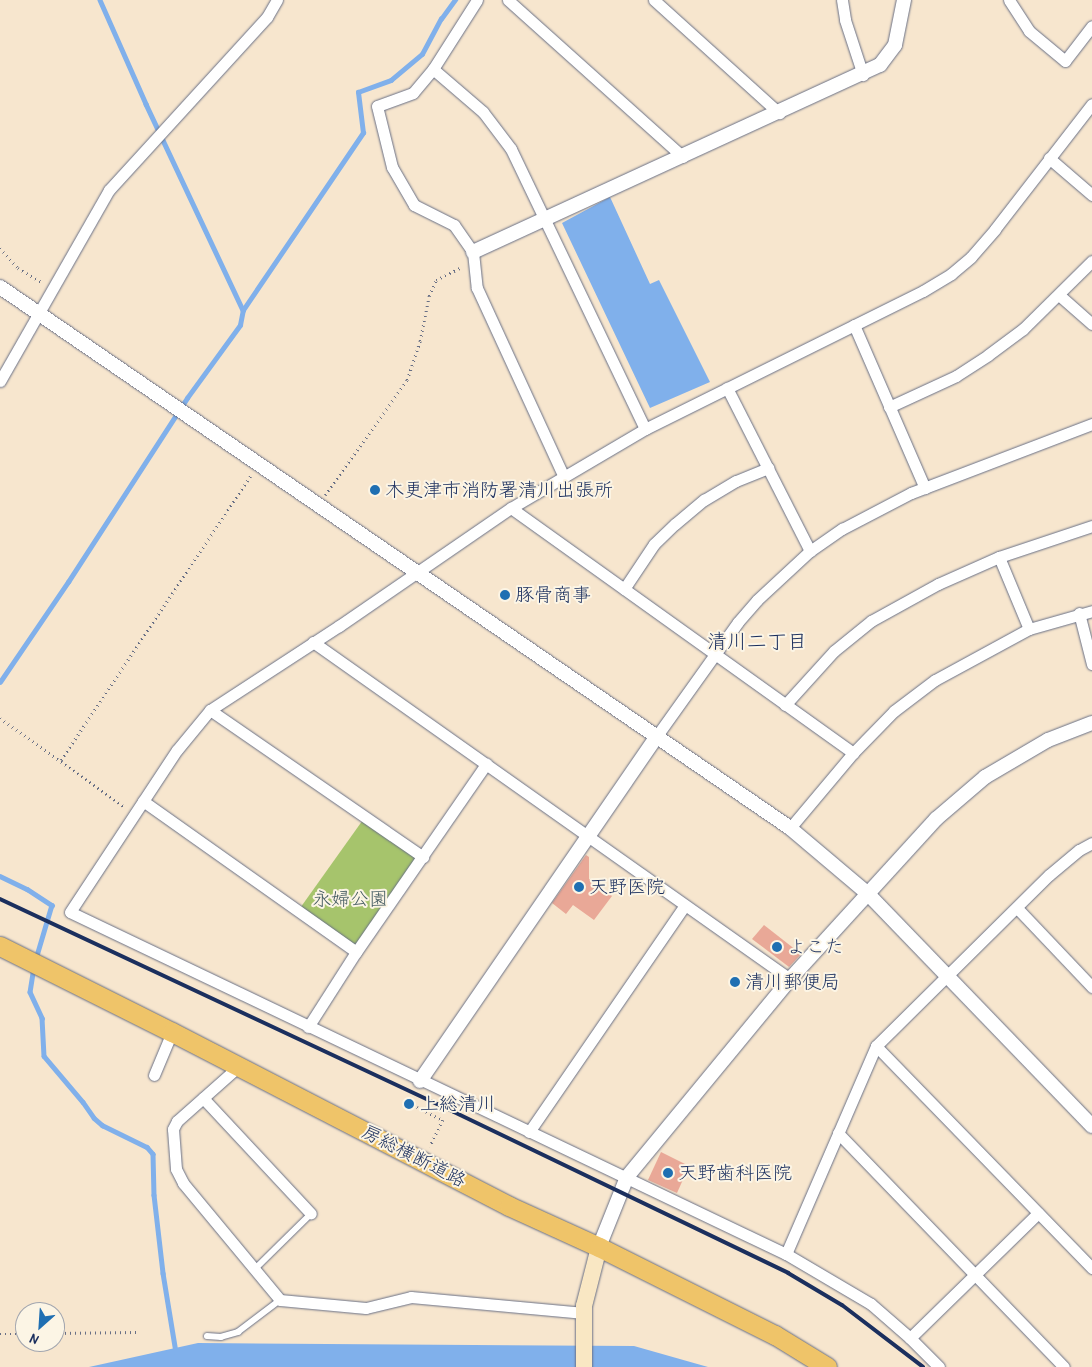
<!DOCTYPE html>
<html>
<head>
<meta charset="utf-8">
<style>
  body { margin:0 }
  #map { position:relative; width:1092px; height:1367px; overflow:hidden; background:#f7e6ce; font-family:"Patrick Hand","Klee One",sans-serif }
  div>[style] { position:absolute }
  .green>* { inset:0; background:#a6c46c }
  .water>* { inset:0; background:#80b0eb }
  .stream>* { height:4.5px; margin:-2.25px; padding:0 2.25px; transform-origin:2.25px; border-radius:2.25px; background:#80b0eb }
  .building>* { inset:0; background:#e9a897 }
  .path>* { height:2.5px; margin-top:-1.25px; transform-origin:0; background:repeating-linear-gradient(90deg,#686f85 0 1px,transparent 0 5px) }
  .roads { filter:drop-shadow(0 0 1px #686f85) drop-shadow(0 0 1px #686f85) }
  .service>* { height:5.5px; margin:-2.75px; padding:0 2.75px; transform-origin:2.75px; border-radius:2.75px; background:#fff }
  .minor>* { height:11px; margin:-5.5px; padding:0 5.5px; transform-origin:5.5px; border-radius:5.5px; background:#fff }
  .tertiary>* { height:14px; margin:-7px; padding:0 7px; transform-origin:7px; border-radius:7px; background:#fff }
  .secondary>* { height:16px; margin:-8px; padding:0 8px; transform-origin:8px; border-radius:8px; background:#f9e7c3 }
  .trunk>* { height:19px; margin:-9.5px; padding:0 9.5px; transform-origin:9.5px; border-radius:9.5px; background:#efc469 }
  .rail>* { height:4px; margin:-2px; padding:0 2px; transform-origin:2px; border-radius:2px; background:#1b2f5e }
  .dots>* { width:14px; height:14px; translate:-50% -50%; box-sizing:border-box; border:2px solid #fcf5e5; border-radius:50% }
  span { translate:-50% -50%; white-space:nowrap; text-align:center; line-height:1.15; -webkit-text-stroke:4px #fcf5e5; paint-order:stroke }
  .poi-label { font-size:19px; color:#1b2f5e }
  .left { translate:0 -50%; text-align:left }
  .park-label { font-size:19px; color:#455c62 }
  .street-label { font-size:19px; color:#1b2f5e }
  .neighbourhood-label { font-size:20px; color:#1b2f5e }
  .north { position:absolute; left:15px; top:1302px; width:50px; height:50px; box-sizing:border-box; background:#fcf5e5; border:1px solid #a2a6af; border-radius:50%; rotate:206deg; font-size:14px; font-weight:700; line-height:20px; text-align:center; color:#1b2f5e }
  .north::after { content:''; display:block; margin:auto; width:18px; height:22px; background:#1f6fb2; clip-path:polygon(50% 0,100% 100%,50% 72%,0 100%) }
</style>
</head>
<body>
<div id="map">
  <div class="green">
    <div style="clip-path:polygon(365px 817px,423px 857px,356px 952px,298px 911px)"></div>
  </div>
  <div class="water">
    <div style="clip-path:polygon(610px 197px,650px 284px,659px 280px,710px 382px,650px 408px,562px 223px)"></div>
    <div style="clip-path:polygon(198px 1343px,634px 1346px,708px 1367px,89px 1367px)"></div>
  </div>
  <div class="stream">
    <div style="left:100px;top:0;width:114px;rotate:66.1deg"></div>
    <div style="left:146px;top:104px;width:228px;rotate:64.8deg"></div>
    <div style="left:0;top:682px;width:121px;rotate:-55.8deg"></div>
    <div style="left:68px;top:582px;width:219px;rotate:-57.1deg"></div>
    <div style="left:187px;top:398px;width:90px;rotate:-54deg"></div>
    <div style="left:240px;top:325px;width:15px;rotate:-79deg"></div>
    <div style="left:243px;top:310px;width:214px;rotate:-55.9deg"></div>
    <div style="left:363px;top:133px;width:41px;rotate:-97deg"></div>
    <div style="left:358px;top:92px;width:35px;rotate:-20deg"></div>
    <div style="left:391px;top:80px;width:40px;rotate:-40deg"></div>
    <div style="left:422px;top:54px;width:40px;rotate:-62deg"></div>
    <div style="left:441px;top:19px;width:24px;rotate:-54deg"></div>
    <div style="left:0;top:876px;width:30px;rotate:26deg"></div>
    <div style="left:27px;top:889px;width:30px;rotate:33deg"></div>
    <div style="left:52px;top:905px;width:56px;rotate:106.5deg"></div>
    <div style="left:34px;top:967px;width:25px;rotate:99deg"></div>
    <div style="left:30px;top:992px;width:29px;rotate:65deg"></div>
    <div style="left:42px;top:1018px;width:38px;rotate:87deg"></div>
    <div style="left:44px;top:1056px;width:60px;rotate:49.7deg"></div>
    <div style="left:83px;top:1102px;width:19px;rotate:55deg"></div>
    <div style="left:94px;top:1118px;width:11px;rotate:41deg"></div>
    <div style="left:102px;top:1125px;width:50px;rotate:26.1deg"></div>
    <div style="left:147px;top:1147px;width:9px;rotate:49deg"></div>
    <div style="left:153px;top:1154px;width:41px;rotate:88.6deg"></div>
    <div style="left:154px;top:1195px;width:79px;rotate:83.4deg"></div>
    <div style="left:163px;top:1273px;width:80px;rotate:80.7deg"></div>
  </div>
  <div class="building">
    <div style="clip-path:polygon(586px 855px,589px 857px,589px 879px,612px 896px,594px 920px,573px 905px,566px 914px,552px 903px)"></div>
    <div style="clip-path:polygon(764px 925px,801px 954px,789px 967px,752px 939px)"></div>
    <div style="clip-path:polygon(661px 1152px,689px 1166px,677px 1193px,648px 1180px)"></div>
  </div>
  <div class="path">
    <div style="left:0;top:248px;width:27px;rotate:48deg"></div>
    <div style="left:18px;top:268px;width:29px;rotate:31deg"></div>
    <div style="left:325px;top:495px;width:141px;rotate:-54.5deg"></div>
    <div style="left:407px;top:380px;width:41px;rotate:-71.6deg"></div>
    <div style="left:420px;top:341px;width:46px;rotate:-78.7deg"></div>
    <div style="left:429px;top:296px;width:17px;rotate:-66deg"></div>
    <div style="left:436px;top:280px;width:29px;rotate:-27deg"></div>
    <div style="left:0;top:718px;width:153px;rotate:35.5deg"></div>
    <div style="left:61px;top:760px;width:343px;rotate:-56.3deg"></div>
    <div style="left:417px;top:1107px;width:29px;rotate:27deg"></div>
    <div style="left:443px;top:1120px;width:30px;rotate:116deg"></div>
    <div style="left:55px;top:1333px;width:82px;rotate:-0.7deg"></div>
    <div style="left:0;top:1334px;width:25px"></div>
  </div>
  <div class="roads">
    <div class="service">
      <div style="left:255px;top:1269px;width:78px;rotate:-44.5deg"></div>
      <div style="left:207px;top:1336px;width:14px;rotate:4deg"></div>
      <div style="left:221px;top:1337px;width:18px;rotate:-16deg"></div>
      <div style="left:238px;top:1332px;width:53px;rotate:-37.3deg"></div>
    </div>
    <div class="minor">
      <div style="left:477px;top:0;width:82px;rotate:122.5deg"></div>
      <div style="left:433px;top:69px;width:31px;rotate:130deg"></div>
      <div style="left:413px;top:93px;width:38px;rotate:160deg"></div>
      <div style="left:377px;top:106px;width:63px;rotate:76.2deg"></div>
      <div style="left:392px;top:167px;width:44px;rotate:59.9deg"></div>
      <div style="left:414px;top:205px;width:45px;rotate:26.6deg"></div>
      <div style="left:454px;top:225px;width:33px;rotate:55deg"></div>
      <div style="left:473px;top:252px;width:36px;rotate:84deg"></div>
      <div style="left:477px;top:288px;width:208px;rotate:65.3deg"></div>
      <div style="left:508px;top:0;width:235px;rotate:41.9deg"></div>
      <div style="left:654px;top:0;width:169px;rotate:42.1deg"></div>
      <div style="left:842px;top:0;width:20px;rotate:81deg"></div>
      <div style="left:845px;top:20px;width:58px;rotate:71.9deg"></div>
      <div style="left:1009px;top:0;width:37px;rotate:57deg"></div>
      <div style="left:1029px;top:31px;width:47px;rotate:39.8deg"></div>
      <div style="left:1065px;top:61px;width:44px;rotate:-52.4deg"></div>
      <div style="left:433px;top:69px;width:66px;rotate:40.7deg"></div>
      <div style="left:483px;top:112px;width:46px;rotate:52.9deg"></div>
      <div style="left:511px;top:149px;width:310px;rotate:64.4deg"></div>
      <div style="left:1049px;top:158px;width:57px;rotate:40.7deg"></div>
      <div style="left:1059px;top:295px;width:44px;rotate:41.3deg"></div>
      <div style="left:854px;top:325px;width:178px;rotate:66.5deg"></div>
      <div style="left:0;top:381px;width:220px;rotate:-60.3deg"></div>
      <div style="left:109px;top:190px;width:234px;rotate:-47.6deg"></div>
      <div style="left:267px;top:17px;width:20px;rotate:-60deg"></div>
      <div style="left:727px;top:388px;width:183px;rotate:63deg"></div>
      <div style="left:889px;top:407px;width:74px;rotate:-24.8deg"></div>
      <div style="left:956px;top:376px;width:38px;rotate:-33deg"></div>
      <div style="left:988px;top:355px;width:44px;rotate:-36.6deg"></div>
      <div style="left:1023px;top:329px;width:97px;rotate:-44.6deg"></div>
      <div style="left:511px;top:508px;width:421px;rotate:35.6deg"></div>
      <div style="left:999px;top:557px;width:78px;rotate:67.4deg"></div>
      <div style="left:624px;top:589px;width:54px;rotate:-56.3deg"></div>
      <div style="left:654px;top:544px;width:29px;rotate:-44deg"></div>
      <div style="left:675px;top:524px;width:38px;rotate:-40deg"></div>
      <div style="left:704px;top:500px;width:37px;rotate:-31deg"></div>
      <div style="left:736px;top:481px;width:35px;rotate:-22deg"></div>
      <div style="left:1079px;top:613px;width:53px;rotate:75.7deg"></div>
      <div style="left:313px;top:642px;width:584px;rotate:35.24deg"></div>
      <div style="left:785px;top:705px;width:73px;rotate:-47.8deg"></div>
      <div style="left:834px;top:651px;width:48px;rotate:-39deg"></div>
      <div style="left:871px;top:621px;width:77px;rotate:-28.9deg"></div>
      <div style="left:938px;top:584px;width:67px;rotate:-23.9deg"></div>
      <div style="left:999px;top:557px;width:98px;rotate:-18.4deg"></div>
      <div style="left:210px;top:710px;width:259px;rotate:34.6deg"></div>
      <div style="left:656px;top:737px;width:141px;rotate:-54.5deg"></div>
      <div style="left:738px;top:622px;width:29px;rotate:-49deg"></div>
      <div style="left:757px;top:600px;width:72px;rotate:-42.8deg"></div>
      <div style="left:810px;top:551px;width:39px;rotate:-35deg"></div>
      <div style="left:842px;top:529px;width:78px;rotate:-27.6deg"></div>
      <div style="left:911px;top:493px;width:194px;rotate:-20.9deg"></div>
      <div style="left:143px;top:801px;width:261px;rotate:35.3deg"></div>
      <div style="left:790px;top:828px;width:98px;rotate:-50deg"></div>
      <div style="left:853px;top:753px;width:59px;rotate:-45.7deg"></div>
      <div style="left:894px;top:711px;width:51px;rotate:-37.1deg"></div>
      <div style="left:935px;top:680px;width:107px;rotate:-28.5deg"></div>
      <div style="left:1029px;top:629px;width:66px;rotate:-15.9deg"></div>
      <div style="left:1017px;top:908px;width:109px;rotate:46.5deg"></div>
      <div style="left:308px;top:1027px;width:89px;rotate:-57.4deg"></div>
      <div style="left:356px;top:952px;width:229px;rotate:-55.3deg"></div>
      <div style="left:876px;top:1046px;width:310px;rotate:45.8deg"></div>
      <div style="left:239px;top:1066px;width:83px;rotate:138.4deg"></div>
      <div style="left:177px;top:1121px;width:9px;rotate:117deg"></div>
      <div style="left:173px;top:1129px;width:40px;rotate:85.7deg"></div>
      <div style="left:176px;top:1169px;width:16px;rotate:63deg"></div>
      <div style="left:183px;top:1183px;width:152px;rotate:50.3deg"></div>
      <div style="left:280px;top:1300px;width:86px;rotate:5.3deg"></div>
      <div style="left:366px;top:1308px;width:46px;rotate:-13.7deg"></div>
      <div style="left:411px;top:1297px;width:174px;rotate:5.3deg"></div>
      <div style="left:154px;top:1075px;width:47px;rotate:-67.3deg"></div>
      <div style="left:203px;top:1098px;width:158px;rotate:47deg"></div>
      <div style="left:529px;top:1132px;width:275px;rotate:-55.5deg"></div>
      <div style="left:838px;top:1133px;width:325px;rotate:46deg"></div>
      <div style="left:786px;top:1254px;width:227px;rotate:-66.6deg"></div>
      <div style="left:876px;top:1046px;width:243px;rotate:-44.7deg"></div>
      <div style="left:1049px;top:875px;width:39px;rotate:-40deg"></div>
      <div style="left:1079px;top:850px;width:15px;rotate:-28deg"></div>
      <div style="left:910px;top:1338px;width:179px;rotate:-44.3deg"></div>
      <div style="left:939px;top:1367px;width:41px;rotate:-135deg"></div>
      <div style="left:910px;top:1338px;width:52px;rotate:-138.9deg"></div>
      <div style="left:871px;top:1304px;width:99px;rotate:-149.5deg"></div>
      <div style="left:786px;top:1254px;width:793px;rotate:-154.47deg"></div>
      <div style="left:70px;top:912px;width:194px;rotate:-56.6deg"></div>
      <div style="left:177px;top:750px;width:52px;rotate:-50.5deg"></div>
      <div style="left:210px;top:710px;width:154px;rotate:-33.1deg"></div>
      <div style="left:339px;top:626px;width:209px;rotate:-34.5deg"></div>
      <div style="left:511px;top:508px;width:156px;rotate:-30.5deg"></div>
      <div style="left:645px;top:429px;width:310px;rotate:-26.4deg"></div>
      <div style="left:923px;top:291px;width:33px;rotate:-31deg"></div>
      <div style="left:951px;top:274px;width:26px;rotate:-40deg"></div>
      <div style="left:971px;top:257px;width:37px;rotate:-49deg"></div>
      <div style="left:995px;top:229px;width:158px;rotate:-52.2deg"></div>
    </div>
    <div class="tertiary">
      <div style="left:473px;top:252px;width:448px;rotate:-24.7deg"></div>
      <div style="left:880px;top:65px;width:25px;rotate:-53deg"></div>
      <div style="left:895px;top:45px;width:46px;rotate:-78.7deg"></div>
      <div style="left:0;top:287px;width:957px;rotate:34.4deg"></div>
      <div style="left:790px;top:828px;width:101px;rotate:40.2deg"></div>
      <div style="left:867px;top:893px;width:324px;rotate:46deg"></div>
      <div style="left:420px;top:1081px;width:417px;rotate:-55.5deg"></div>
      <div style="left:599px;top:1247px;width:75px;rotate:-68.2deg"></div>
      <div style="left:627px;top:1177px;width:256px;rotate:-50.5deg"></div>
      <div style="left:790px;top:979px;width:217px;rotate:-47.6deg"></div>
      <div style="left:936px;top:819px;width:65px;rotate:-40.6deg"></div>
      <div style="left:985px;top:777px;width:73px;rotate:-30.4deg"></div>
      <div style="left:1048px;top:740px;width:47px;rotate:-21.1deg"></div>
    </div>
    <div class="secondary">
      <div style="left:584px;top:1367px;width:61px;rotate:-90deg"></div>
      <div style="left:584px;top:1306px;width:61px;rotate:-75.7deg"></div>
    </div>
    <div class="trunk">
      <div style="left:0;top:946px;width:192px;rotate:26.6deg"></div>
      <div style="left:172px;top:1032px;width:379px;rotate:27.3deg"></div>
      <div style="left:509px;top:1206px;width:99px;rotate:24.5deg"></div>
      <div style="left:599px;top:1247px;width:197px;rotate:26.6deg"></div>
      <div style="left:775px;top:1335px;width:61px;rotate:31.6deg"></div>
    </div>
  </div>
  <div class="rail">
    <div style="left:0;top:899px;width:501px;rotate:25.13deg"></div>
    <div style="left:454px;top:1112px;width:371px;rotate:25.7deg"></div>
    <div style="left:788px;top:1273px;width:63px;rotate:30.7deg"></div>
    <div style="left:842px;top:1305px;width:102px;rotate:37.4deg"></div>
  </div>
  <div class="dots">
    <div style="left:375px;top:490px;background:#1f6fb2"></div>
    <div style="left:505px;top:595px;background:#1f6fb2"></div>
    <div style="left:579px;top:887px;background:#1f6fb2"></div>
    <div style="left:777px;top:947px;background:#1f6fb2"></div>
    <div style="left:735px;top:982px;background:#1f6fb2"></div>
    <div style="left:409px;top:1104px;background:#1f6fb2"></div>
    <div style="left:668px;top:1173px;background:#1f6fb2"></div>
  </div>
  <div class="poi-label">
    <span class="left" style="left:385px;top:490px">木更津市消防署清川出張所</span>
    <span class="left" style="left:515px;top:595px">豚骨商事</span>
    <span class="left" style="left:589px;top:887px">天野医院</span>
    <span class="left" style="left:787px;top:947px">よこた</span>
    <span class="left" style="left:745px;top:982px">清川郵便局</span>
    <span class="left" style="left:420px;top:1104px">上総清川</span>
    <span class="left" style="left:678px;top:1173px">天野歯科医院</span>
  </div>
  <div class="park-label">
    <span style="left:350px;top:899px">永婦公園</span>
  </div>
  <div class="street-label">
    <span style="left:414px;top:1156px;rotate:27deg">房総横断道路</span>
  </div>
  <div class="neighbourhood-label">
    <span style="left:757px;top:640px">清川二丁目</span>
  </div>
  <div class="north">N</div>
</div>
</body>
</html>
